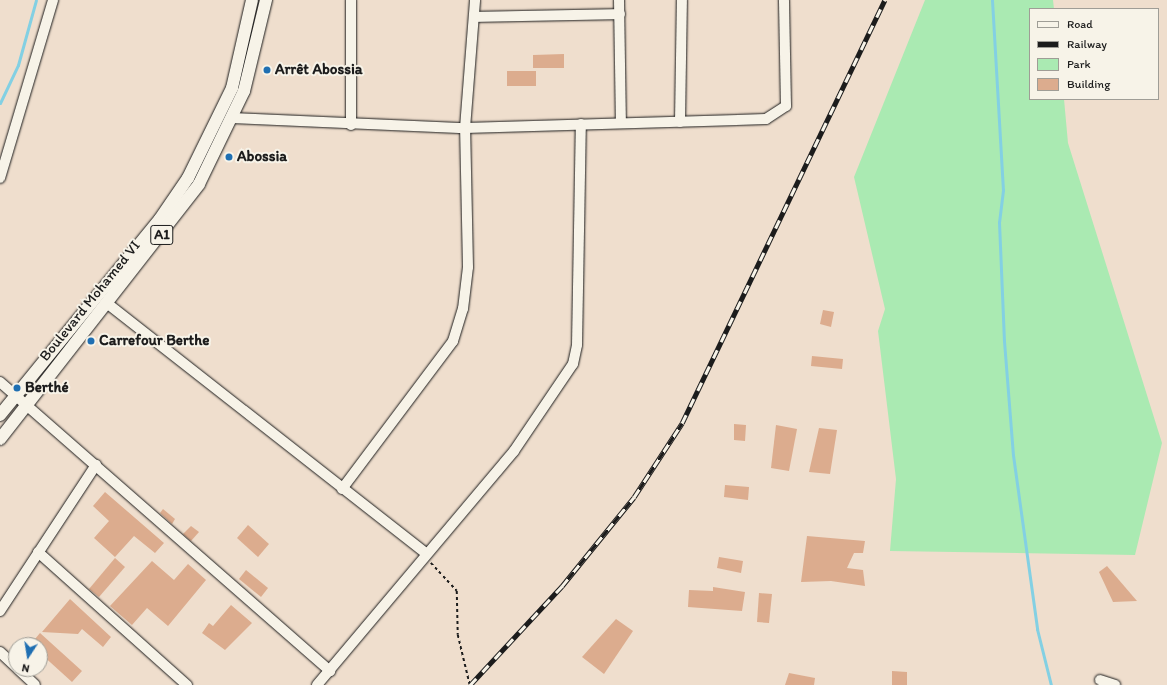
<!DOCTYPE html>
<html>
<head>
<meta charset="utf-8">
<style>
  body { margin:0 }
  #map { position:relative; width:1167px; height:685px; overflow:hidden; background:#efdecd; font-family:Itim,sans-serif }
  div>[style] { position:absolute }
  .green>* { inset:0; background:#aaeab2 }
  .stream>* { height:3px; margin:-1.5px; padding:0 1.5px; transform-origin:1.5px; border-radius:1.5px; background:#83d0e3 }
  .building>* { inset:0; background:#dcac8e }
  .path>* { height:1.5px; margin-top:-0.75px; transform-origin:0; background:repeating-linear-gradient(90deg,#1c1c1c 0 3px,transparent 0 6px) }
  .roads { filter:drop-shadow(0 0 1px #1c1c1c) drop-shadow(0 0 1px #1c1c1c) }
  .minor>* { height:10px; margin:-5px; padding:0 5px; transform-origin:5px; border-radius:5px; background:#f7f3e8 }
  .major>* { height:12px; margin:-6px; padding:0 6px; transform-origin:6px; border-radius:6px; background:#f7f3e8 }
  .rail>* { height:4.5px; margin-top:-2.25px; transform-origin:0; background:repeating-linear-gradient(90deg,#f7f3e8 0 9px,#1c1c1c 0 18px); box-sizing:border-box; border-block:1px solid #1c1c1c }
  .dots>* { width:11px; height:11px; translate:-50% -50%; box-sizing:border-box; border:2px solid #f7f3e8; border-radius:50% }
  span { translate:-50% -50%; white-space:nowrap; text-align:center; line-height:1.15; -webkit-text-stroke:4px #f7f3e8; paint-order:stroke }
  .shield-label span { padding:1px 3px; background:#f7f3e8; border:1px solid; border-radius:3px; -webkit-text-stroke-width:0 }
  .shield-label { font-size:14px; color:#1c1c1c; font-weight:700 }
  .poi-label { font-size:15px; color:#1c1c1c; font-weight:700 }
  .left { translate:0 -50%; text-align:left }
  .street-label { font-size:15px; color:#1c1c1c }
  .legend { position:absolute; left:1029px; top:8px; width:130px; height:92px; box-sizing:border-box; background:#f7f3e8; border:1px solid #9f9d96; margin:0; padding:5px 7px; list-style:none; font-size:12px; color:#1c1c1c }
  .legend li { display:flex; align-items:center; gap:8px; height:20px }
  .legend b { width:20px; border:1px solid #9f9d96 }
  .north { position:absolute; left:8px; top:637px; width:40px; height:40px; box-sizing:border-box; background:#f7f3e8; border:1px solid #9f9d96; border-radius:50%; rotate:192deg; font-size:11px; font-weight:700; line-height:16px; text-align:center; color:#1c1c1c }
  .north::after { content:''; display:block; margin:auto; width:14px; height:18px; background:#1f6fb2; clip-path:polygon(50% 0,100% 100%,50% 72%,0 100%) }
</style>
</head>
<body>
<div id="map">
  <div class="green">
    <div style="clip-path:polygon(925px 0,1053px 0,1054px 9px,1030px 9px,1030px 99px,1064px 99px,1068px 143px,1162px 443px,1135px 555px,890px 551px,896px 479px,878px 331px,885px 309px,854px 177px)"></div>
  </div>
  <div class="stream">
    <div style="left:992px;top:0;width:190px;rotate:86.7deg"></div>
    <div style="left:1003px;top:190px;width:32px;rotate:97deg"></div>
    <div style="left:999px;top:222px;width:119px;rotate:87.6deg"></div>
    <div style="left:1004px;top:341px;width:114px;rotate:85.5deg"></div>
    <div style="left:1013px;top:455px;width:176px;rotate:82.1deg"></div>
    <div style="left:1037px;top:629px;width:58px;rotate:76deg"></div>
    <div style="left:0;top:103px;width:42px;rotate:-64.7deg"></div>
    <div style="left:18px;top:65px;width:67px;rotate:-74.5deg"></div>
  </div>
  <div class="building">
    <div style="clip-path:polygon(564px 54px,564px 68px,533px 68px,533px 55px)"></div>
    <div style="clip-path:polygon(507px 71px,536px 71px,536px 86px,507px 86px)"></div>
    <div style="clip-path:polygon(823px 310px,834px 312px,831px 327px,820px 324px)"></div>
    <div style="clip-path:polygon(812px 356px,843px 359px,842px 369px,811px 366px)"></div>
    <div style="clip-path:polygon(734px 424px,746px 425px,745px 441px,734px 440px)"></div>
    <div style="clip-path:polygon(776px 425px,797px 429px,789px 471px,771px 468px)"></div>
    <div style="clip-path:polygon(819px 428px,837px 430px,830px 474px,809px 472px)"></div>
    <div style="clip-path:polygon(725px 485px,749px 487px,748px 500px,724px 497px)"></div>
    <div style="clip-path:polygon(105px 492px,164px 543px,155px 553px,134px 536px,115px 557px,94px 538px,109px 521px,93px 506px)"></div>
    <div style="clip-path:polygon(163px 509px,175px 519px,172px 524px,160px 513px)"></div>
    <div style="clip-path:polygon(248px 525px,269px 544px,258px 557px,237px 538px)"></div>
    <div style="clip-path:polygon(191px 526px,199px 532px,191px 541px,183px 534px)"></div>
    <div style="clip-path:polygon(807px 536px,865px 541px,863px 553px,854px 553px,847px 568px,863px 570px,865px 586px,831px 581px,801px 582px)"></div>
    <div style="clip-path:polygon(719px 557px,743px 561px,741px 573px,717px 568px)"></div>
    <div style="clip-path:polygon(115px 558px,125px 567px,99px 597px,89px 589px)"></div>
    <div style="clip-path:polygon(152px 561px,174px 580px,188px 564px,206px 580px,168px 626px,147px 608px,132px 625px,110px 606px)"></div>
    <div style="clip-path:polygon(1107px 566px,1137px 601px,1113px 602px,1099px 572px)"></div>
    <div style="clip-path:polygon(246px 570px,268px 588px,261px 597px,239px 579px)"></div>
    <div style="clip-path:polygon(713px 587px,745px 592px,742px 611px,688px 607px,689px 590px,713px 591px)"></div>
    <div style="clip-path:polygon(759px 593px,772px 594px,769px 623px,757px 622px)"></div>
    <div style="clip-path:polygon(70px 599px,111px 637px,103px 647px,82px 629px,78px 634px,42px 632px)"></div>
    <div style="clip-path:polygon(231px 605px,252px 623px,225px 650px,202px 633px,209px 623px,213px 626px)"></div>
    <div style="clip-path:polygon(616px 619px,633px 631px,604px 674px,582px 657px)"></div>
    <div style="clip-path:polygon(40px 633px,82px 671px,72px 682px,40px 653px,40px 645px,30px 645px)"></div>
    <div style="clip-path:polygon(892px 671px,907px 672px,907px 685px,892px 685px)"></div>
    <div style="clip-path:polygon(789px 673px,815px 678px,814px 685px,785px 685px)"></div>
  </div>
  <div class="path">
    <div style="left:431px;top:563px;width:38px;rotate:47deg"></div>
    <div style="left:457px;top:591px;width:44px;rotate:88.7deg"></div>
    <div style="left:458px;top:635px;width:51px;rotate:76.5deg"></div>
  </div>
  <div class="roads">
    <div class="minor">
      <div style="left:619px;top:0;width:123px;rotate:89.1deg"></div>
      <div style="left:476px;top:17px;width:144px;rotate:-1.2deg"></div>
      <div style="left:232px;top:118px;width:233px;rotate:2.5deg"></div>
      <div style="left:465px;top:128px;width:301px;rotate:-1.7deg"></div>
      <div style="left:766px;top:119px;width:24px;rotate:-33deg"></div>
      <div style="left:786px;top:106px;width:106px;rotate:-91.1deg"></div>
      <div style="left:680px;top:122px;width:122px;rotate:-89.1deg"></div>
      <div style="left:351px;top:125px;width:125px;rotate:-90deg"></div>
      <div style="left:0;top:178px;width:186px;rotate:-73.4deg"></div>
      <div style="left:108px;top:304px;width:404px;rotate:38.1deg"></div>
      <div style="left:0;top:382px;width:439px;rotate:41.2deg"></div>
      <div style="left:342px;top:489px;width:185px;rotate:-53.1deg"></div>
      <div style="left:453px;top:341px;width:34px;rotate:-73deg"></div>
      <div style="left:463px;top:309px;width:42px;rotate:-83.2deg"></div>
      <div style="left:468px;top:267px;width:139px;rotate:-91.2deg"></div>
      <div style="left:465px;top:128px;width:128px;rotate:-85.5deg"></div>
      <div style="left:38px;top:552px;width:200px;rotate:41.8deg"></div>
      <div style="left:0;top:611px;width:175px;rotate:-56.7deg"></div>
      <div style="left:0;top:652px;width:22px;rotate:43deg"></div>
      <div style="left:18px;top:669px;width:23px;rotate:43deg"></div>
      <div style="left:1100px;top:680px;width:16px;rotate:18deg"></div>
      <div style="left:317px;top:685px;width:306px;rotate:-49.9deg"></div>
      <div style="left:514px;top:451px;width:105px;rotate:-55.9deg"></div>
      <div style="left:573px;top:364px;width:19px;rotate:-78deg"></div>
      <div style="left:577px;top:345px;width:221px;rotate:-89deg"></div>
    </div>
    <div class="major">
      <div style="left:0;top:415px;width:253px;rotate:-50.8deg"></div>
      <div style="left:160px;top:219px;width:50px;rotate:-55.7deg"></div>
      <div style="left:188px;top:178px;width:100px;rotate:-63.9deg"></div>
      <div style="left:232px;top:88px;width:90px;rotate:-77.2deg"></div>
      <div style="left:0;top:439px;width:323px;rotate:-52deg"></div>
      <div style="left:199px;top:184px;width:103px;rotate:-64.2deg"></div>
      <div style="left:244px;top:91px;width:94px;rotate:-76.4deg"></div>
    </div>
  </div>
  <div class="rail">
    <div style="left:470px;top:685px;width:135px;rotate:-47.1deg"></div>
    <div style="left:562px;top:586px;width:114px;rotate:-51deg"></div>
    <div style="left:634px;top:497px;width:88px;rotate:-57deg"></div>
    <div style="left:682px;top:423px;width:469px;rotate:-64.4deg"></div>
  </div>
  <div class="dots">
    <div style="left:267px;top:70px;background:#1f6fb2"></div>
    <div style="left:229px;top:157px;background:#1f6fb2"></div>
    <div style="left:91px;top:341px;background:#1f6fb2"></div>
    <div style="left:17px;top:388px;background:#1f6fb2"></div>
  </div>
  <div class="shield-label">
    <span style="left:162px;top:235px">A1</span>
  </div>
  <div class="poi-label">
    <span class="left" style="left:275px;top:70px">Arrêt Abossia</span>
    <span class="left" style="left:237px;top:157px">Abossia</span>
    <span class="left" style="left:99px;top:341px">Carrefour Berthe</span>
    <span class="left" style="left:25px;top:388px">Berthé</span>
  </div>
  <div class="street-label">
    <span style="left:90px;top:301px;rotate:-51deg">Boulevard Mohamed VI</span>
  </div>
  <ul class="legend">
  <li><b style="height:5px;background:#f7f3e8"></b>Road</li>
  <li><b style="height:5px;background:#1c1c1c"></b>Railway</li>
  <li><b style="height:11px;background:#aaeab2"></b>Park</li>
  <li><b style="height:11px;background:#dcac8e"></b>Building</li>
  </ul>
  <div class="north">N</div>
</div>
</body>
</html>
